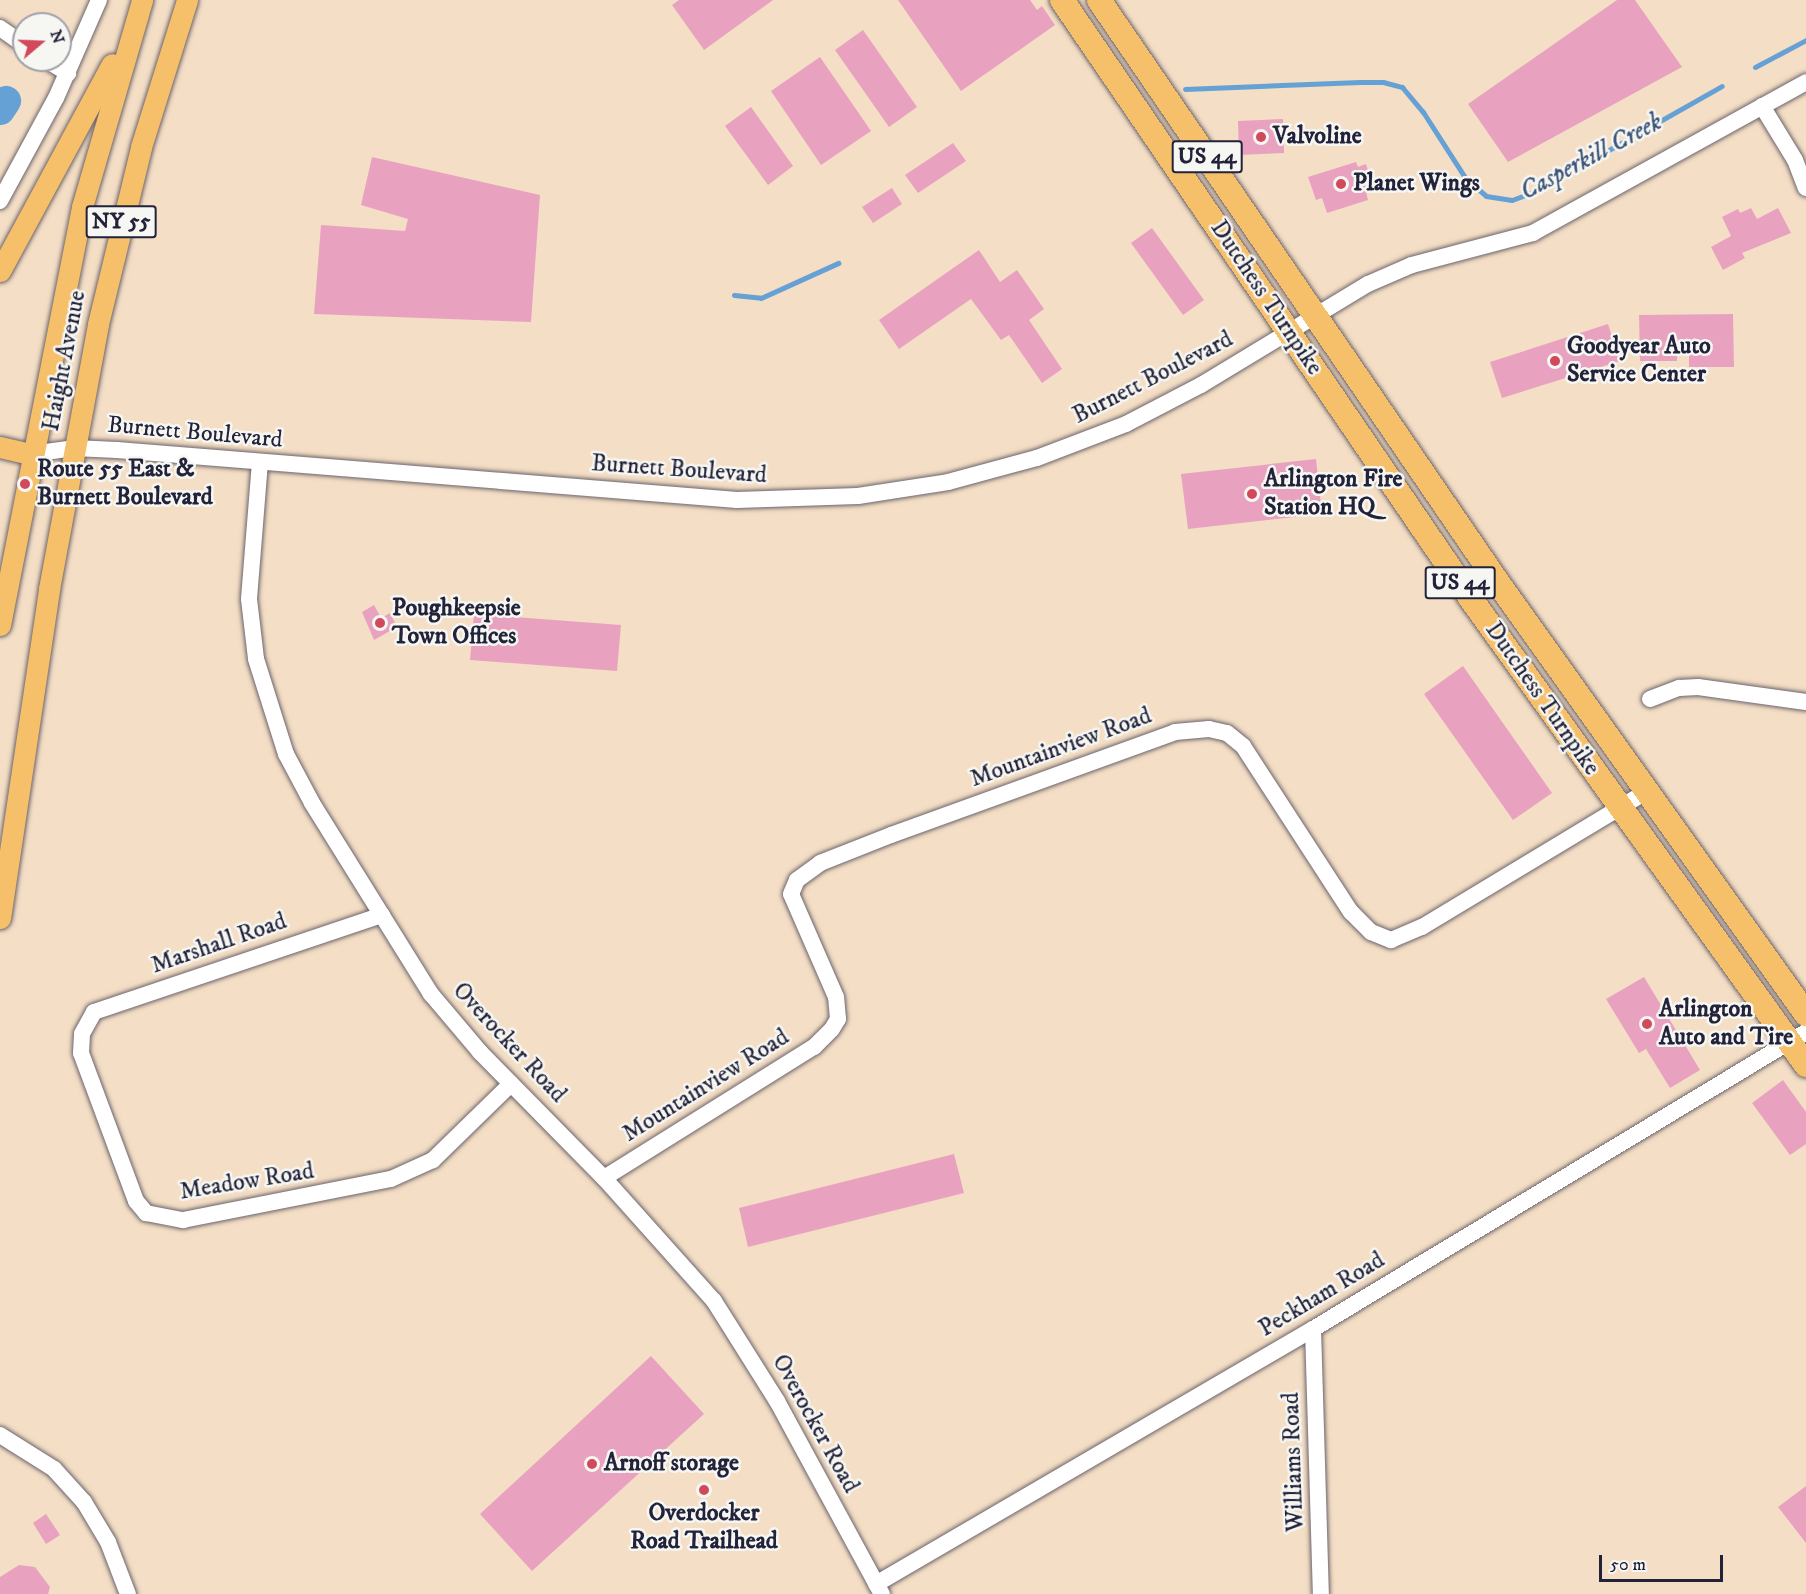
<!DOCTYPE html>
<html>
<head>
<meta charset="utf-8">
<style>
  body { margin:0 }
  #map { position:relative; width:1806px; height:1594px; overflow:hidden; background:#f4dec5; font-family:"IM FELL DW Pica",serif }
  div>[style] { position:absolute }
  .stream>* { height:5px; margin:-2.5px; padding:0 2.5px; transform-origin:2.5px; border-radius:2.5px; background:#65a1d5 }
  .river>* { height:30px; margin:-15px; padding:0 15px; transform-origin:15px; border-radius:15px; background:#65a1d5 }
  .building>* { inset:0; background:#e8a2c0 }
  .roads { filter:drop-shadow(0 0 2px #6c646b) drop-shadow(0 0 2px #6c646b) }
  .minor>* { height:16px; margin:-8px; padding:0 8px; transform-origin:8px; border-radius:8px; background:#fff }
  .major>* { height:21px; margin:-10.5px; padding:0 10.5px; transform-origin:10.5px; border-radius:10.5px; background:#f6c06b }
  .highway>* { height:24px; margin:-12px; padding:0 12px; transform-origin:12px; border-radius:12px; background:#f6c06b }
  .dots>* { width:16px; height:16px; translate:-50% -50%; box-sizing:border-box; border:3px solid #f6f6f2; border-radius:50% }
  span { translate:-50% -50%; white-space:nowrap; text-align:center; line-height:1.15; -webkit-text-stroke:5px #f6f6f2; paint-order:stroke }
  .shield-label span { padding:2px 4px; background:#f6f6f2; border:2px solid; border-radius:4px; -webkit-text-stroke-width:0 }
  .shield-label { font-size:22px; color:#22223b; font-weight:700 }
  .poi-label { font-size:24px; color:#22223b; font-weight:700 }
  .left { translate:0 -50%; text-align:left }
  .street-label { font-size:24px; color:#22223b }
  .water-label { font-size:26px; color:#3d5579; font-style:italic }
  .north { position:absolute; left:12px; top:12px; width:60px; height:60px; box-sizing:border-box; background:#f6f6f2; border:2px solid #a1a1a9; border-radius:50%; rotate:71deg; font-size:16px; font-weight:700; line-height:24px; text-align:center; color:#22223b }
  .north::after { content:''; display:block; margin:auto; width:21px; height:27px; background:#d1495b; clip-path:polygon(50% 0,100% 100%,50% 72%,0 100%) }
  .scale { position:absolute; left:1599px; top:1555px; width:124px; height:27px; box-sizing:border-box; border:3px solid #22223b; border-top:0; padding-left:8px; font-size:18px; line-height:21px; white-space:nowrap; color:#22223b; -webkit-text-stroke:4px #f6f6f2; paint-order:stroke }
</style>
</head>
<body>
<div id="map">
  <div class="stream">
    <div style="left:1755px;top:67px;width:58px;rotate:-27.9deg"></div>
    <div style="left:1185px;top:89px;width:175px;rotate:-2.3deg"></div>
    <div style="left:1360px;top:82px;width:23px"></div>
    <div style="left:1383px;top:82px;width:20px;rotate:15deg"></div>
    <div style="left:1402px;top:87px;width:33px;rotate:50deg"></div>
    <div style="left:1423px;top:112px;width:80px;rotate:57.3deg"></div>
    <div style="left:1466px;top:179px;width:26px;rotate:40deg"></div>
    <div style="left:1486px;top:196px;width:26px;rotate:9deg"></div>
    <div style="left:1512px;top:200px;width:28px;rotate:-21deg"></div>
    <div style="left:1538px;top:190px;width:211px;rotate:-29.5deg"></div>
    <div style="left:734px;top:295px;width:27px;rotate:6deg"></div>
    <div style="left:761px;top:298px;width:85px;rotate:-24.4deg"></div>
  </div>
  <div class="river">
    <div style="left:0;top:110px;width:11px;rotate:-56deg"></div>
  </div>
  <div class="building">
    <div style="clip-path:polygon(679px 0,773px 0,704px 50px,672px 5px)"></div>
    <div style="clip-path:polygon(898px 0,1030px 0,1037px 10px,1042px 6px,1055px 25px,961px 91px)"></div>
    <div style="clip-path:polygon(1617px 0,1635px 0,1682px 67px,1508px 162px,1468px 104px)"></div>
    <div style="clip-path:polygon(863px 30px,917px 107px,889px 127px,835px 50px)"></div>
    <div style="clip-path:polygon(820px 57px,871px 131px,821px 165px,771px 91px)"></div>
    <div style="clip-path:polygon(751px 107px,793px 166px,768px 185px,725px 126px)"></div>
    <div style="clip-path:polygon(1283px 119px,1284px 153px,1239px 155px,1238px 121px)"></div>
    <div style="clip-path:polygon(953px 143px,966px 161px,918px 193px,905px 175px)"></div>
    <div style="clip-path:polygon(372px 157px,540px 195px,531px 322px,314px 314px,321px 225px,405px 231px,408px 219px,361px 205px)"></div>
    <div style="clip-path:polygon(1356px 162px,1358px 167px,1366px 164px,1374px 190px,1366px 192px,1368px 200px,1327px 213px,1322px 198px,1316px 200px,1308px 177px)"></div>
    <div style="clip-path:polygon(892px 188px,902px 204px,873px 223px,862px 207px)"></div>
    <div style="clip-path:polygon(1751px 208px,1757px 219px,1778px 208px,1791px 233px,1742px 253px,1745px 258px,1723px 270px,1711px 247px,1731px 236px,1722px 217px,1738px 209px,1740px 213px)"></div>
    <div style="clip-path:polygon(1152px 228px,1204px 300px,1183px 315px,1131px 243px)"></div>
    <div style="clip-path:polygon(979px 250px,1000px 282px,1017px 270px,1044px 309px,1029px 320px,1062px 369px,1042px 383px,1009px 335px,1001px 340px,971px 299px,899px 349px,879px 320px)"></div>
    <div style="clip-path:polygon(1733px 314px,1734px 367px,1689px 367px,1689px 354px,1677px 354px,1677px 361px,1640px 361px,1639px 315px)"></div>
    <div style="clip-path:polygon(1608px 324px,1620px 361px,1502px 398px,1490px 362px)"></div>
    <div style="clip-path:polygon(1316px 459px,1322px 514px,1188px 529px,1181px 474px)"></div>
    <div style="clip-path:polygon(374px 605px,381px 618px,390px 613px,397px 627px,374px 640px,362px 612px)"></div>
    <div style="clip-path:polygon(474px 614px,621px 625px,617px 671px,470px 660px)"></div>
    <div style="clip-path:polygon(1463px 666px,1552px 793px,1513px 820px,1424px 694px)"></div>
    <div style="clip-path:polygon(1644px 977px,1700px 1070px,1670px 1088px,1646px 1049px,1639px 1053px,1606px 999px)"></div>
    <div style="clip-path:polygon(1783px 1080px,1806px 1112px,1806px 1144px,1790px 1155px,1752px 1103px)"></div>
    <div style="clip-path:polygon(954px 1154px,964px 1193px,748px 1247px,739px 1208px)"></div>
    <div style="clip-path:polygon(651px 1356px,704px 1414px,532px 1571px,480px 1514px)"></div>
    <div style="clip-path:polygon(1806px 1486px,1806px 1543px,1778px 1507px)"></div>
    <div style="clip-path:polygon(46px 1514px,60px 1535px,46px 1544px,33px 1523px)"></div>
    <div style="clip-path:polygon(19px 1565px,35px 1567px,50px 1587px,48px 1594px,0 1594px,0 1577px)"></div>
  </div>
  <div class="roads">
    <div class="minor">
      <div style="left:0;top:28px;width:29px;rotate:35deg"></div>
      <div style="left:46px;top:60px;width:26px;rotate:31deg"></div>
      <div style="left:1762px;top:106px;width:63px;rotate:58.6deg"></div>
      <div style="left:1795px;top:160px;width:30px;rotate:69deg"></div>
      <div style="left:0;top:201px;width:117px;rotate:-61.5deg"></div>
      <div style="left:56px;top:98px;width:107px;rotate:-66.3deg"></div>
      <div style="left:31px;top:454px;width:43px;rotate:-7.9deg"></div>
      <div style="left:74px;top:448px;width:43px;rotate:2.7deg"></div>
      <div style="left:117px;top:450px;width:622px;rotate:4.61deg"></div>
      <div style="left:737px;top:500px;width:121px;rotate:-1.9deg"></div>
      <div style="left:858px;top:496px;width:91px;rotate:-8.8deg"></div>
      <div style="left:948px;top:482px;width:92px;rotate:-15.1deg"></div>
      <div style="left:1037px;top:458px;width:95px;rotate:-20.9deg"></div>
      <div style="left:1126px;top:424px;width:85px;rotate:-27.5deg"></div>
      <div style="left:1201px;top:385px;width:195px;rotate:-31.2deg"></div>
      <div style="left:1368px;top:284px;width:48px;rotate:-23.4deg"></div>
      <div style="left:1412px;top:265px;width:125px;rotate:-14.8deg"></div>
      <div style="left:1533px;top:233px;width:312px;rotate:-28.9deg"></div>
      <div style="left:260px;top:462px;width:137px;rotate:94.6deg"></div>
      <div style="left:249px;top:599px;width:60px;rotate:83.3deg"></div>
      <div style="left:256px;top:659px;width:100px;rotate:72.5deg"></div>
      <div style="left:286px;top:754px;width:55px;rotate:62deg"></div>
      <div style="left:312px;top:803px;width:225px;rotate:58.1deg"></div>
      <div style="left:431px;top:994px;width:76px;rotate:49.8deg"></div>
      <div style="left:480px;top:1052px;width:177px;rotate:45.5deg"></div>
      <div style="left:604px;top:1178px;width:165px;rotate:48.2deg"></div>
      <div style="left:714px;top:1301px;width:118px;rotate:57.8deg"></div>
      <div style="left:777px;top:1401px;width:220px;rotate:61.5deg"></div>
      <div style="left:1650px;top:699px;width:31px;rotate:-21deg"></div>
      <div style="left:1679px;top:688px;width:19px;rotate:-3deg"></div>
      <div style="left:1698px;top:687px;width:109px;rotate:7.9deg"></div>
      <div style="left:382px;top:915px;width:304px;rotate:161.4deg"></div>
      <div style="left:94px;top:1012px;width:25px;rotate:119deg"></div>
      <div style="left:82px;top:1034px;width:19px;rotate:93deg"></div>
      <div style="left:81px;top:1053px;width:158px;rotate:69.6deg"></div>
      <div style="left:136px;top:1201px;width:16px;rotate:50deg"></div>
      <div style="left:146px;top:1213px;width:38px;rotate:11deg"></div>
      <div style="left:183px;top:1220px;width:212px;rotate:-11.2deg"></div>
      <div style="left:391px;top:1179px;width:46px;rotate:-24.3deg"></div>
      <div style="left:433px;top:1160px;width:109px;rotate:-44.3deg"></div>
      <div style="left:604px;top:1178px;width:248px;rotate:-32deg"></div>
      <div style="left:814px;top:1047px;width:25px;rotate:-45deg"></div>
      <div style="left:832px;top:1029px;width:12px;rotate:-59deg"></div>
      <div style="left:838px;top:1019px;width:22px;rotate:-95deg"></div>
      <div style="left:836px;top:997px;width:112px;rotate:-113.6deg"></div>
      <div style="left:791px;top:894px;width:15px;rotate:-67deg"></div>
      <div style="left:797px;top:880px;width:29px;rotate:-36deg"></div>
      <div style="left:820px;top:863px;width:76px;rotate:-21.5deg"></div>
      <div style="left:891px;top:835px;width:302px;rotate:-19.9deg"></div>
      <div style="left:1175px;top:732px;width:34px;rotate:-5deg"></div>
      <div style="left:1209px;top:729px;width:18px;rotate:13deg"></div>
      <div style="left:1227px;top:733px;width:21px;rotate:39deg"></div>
      <div style="left:1243px;top:746px;width:198px;rotate:57deg"></div>
      <div style="left:1351px;top:912px;width:28px;rotate:45deg"></div>
      <div style="left:1371px;top:932px;width:22px;rotate:22deg"></div>
      <div style="left:1391px;top:940px;width:34px;rotate:-23deg"></div>
      <div style="left:1422px;top:927px;width:262px;rotate:-31.1deg"></div>
      <div style="left:1313px;top:1329px;width:265px;rotate:88.3deg"></div>
      <div style="left:0;top:1435px;width:64px;rotate:32.2deg"></div>
      <div style="left:54px;top:1469px;width:45px;rotate:47.7deg"></div>
      <div style="left:84px;top:1502px;width:47px;rotate:59deg"></div>
      <div style="left:108px;top:1542px;width:56px;rotate:69deg"></div>
      <div style="left:876px;top:1584px;width:506px;rotate:-30.26deg"></div>
      <div style="left:1313px;top:1329px;width:576px;rotate:-31.07deg"></div>
    </div>
    <div class="major">
      <div style="left:0;top:271px;width:235px;rotate:-61.6deg"></div>
      <div style="left:0;top:447px;width:32px;rotate:13deg"></div>
      <div style="left:0;top:625px;width:426px;rotate:-78.9deg"></div>
      <div style="left:82px;top:207px;width:216px;rotate:-73.8deg"></div>
      <div style="left:0;top:918px;width:333px;rotate:-81.5deg"></div>
      <div style="left:49px;top:589px;width:269px;rotate:-79.5deg"></div>
      <div style="left:98px;top:324px;width:182px;rotate:-76.3deg"></div>
      <div style="left:141px;top:147px;width:154px;rotate:-72.6deg"></div>
    </div>
    <div class="highway">
      <div style="left:1062px;top:0;width:725px;rotate:55.67deg"></div>
      <div style="left:1471px;top:599px;width:574px;rotate:54.29deg"></div>
      <div style="left:1099px;top:0;width:711px;rotate:55.6deg"></div>
      <div style="left:1501px;top:587px;width:525px;rotate:54.46deg"></div>
    </div>
  </div>
  <div class="dots">
    <div style="left:1261px;top:137px;background:#d1495b"></div>
    <div style="left:1341px;top:184px;background:#d1495b"></div>
    <div style="left:1555px;top:361px;background:#d1495b"></div>
    <div style="left:25px;top:484px;background:#d1495b"></div>
    <div style="left:1252px;top:494px;background:#d1495b"></div>
    <div style="left:380px;top:623px;background:#d1495b"></div>
    <div style="left:1647px;top:1024px;background:#d1495b"></div>
    <div style="left:592px;top:1464px;background:#d1495b"></div>
    <div style="left:704px;top:1490px;background:#d1495b"></div>
  </div>
  <div class="shield-label">
    <span style="left:1207px;top:157px">US 44</span>
    <span style="left:121px;top:222px">NY 55</span>
    <span style="left:1460px;top:583px">US 44</span>
  </div>
  <div class="poi-label">
    <span class="left" style="left:1273px;top:137px">Valvoline</span>
    <span class="left" style="left:1353px;top:184px">Planet Wings</span>
    <span class="left" style="left:1567px;top:361px">Goodyear Auto<br>Service Center</span>
    <span class="left" style="left:37px;top:484px">Route 55 East &amp;<br>Burnett Boulevard</span>
    <span class="left" style="left:1264px;top:494px">Arlington Fire<br>Station HQ</span>
    <span class="left" style="left:392px;top:623px">Poughkeepsie<br>Town Offices</span>
    <span class="left" style="left:1659px;top:1024px">Arlington<br>Auto and Tire</span>
    <span class="left" style="left:604px;top:1464px">Arnoff storage</span>
    <span style="left:704px;top:1528px">Overdocker<br>Road Trailhead</span>
  </div>
  <div class="street-label">
    <span style="left:1266px;top:298px;rotate:56deg">Dutchess Turnpike</span>
    <span style="left:65px;top:361px;rotate:-79deg">Haight Avenue</span>
    <span style="left:1153px;top:378px;rotate:-27deg">Burnett Boulevard</span>
    <span style="left:195px;top:433px;rotate:5deg">Burnett Boulevard</span>
    <span style="left:679px;top:470px;rotate:4deg">Burnett Boulevard</span>
    <span style="left:1542px;top:699px;rotate:55deg">Dutchess Turnpike</span>
    <span style="left:1061px;top:748px;rotate:-20deg">Mountainview Road</span>
    <span style="left:219px;top:944px;rotate:-19deg">Marshall Road</span>
    <span style="left:509px;top:1043px;rotate:47deg">Overocker Road</span>
    <span style="left:706px;top:1086px;rotate:-32deg">Mountainview Road</span>
    <span style="left:247px;top:1182px;rotate:-9deg">Meadow Road</span>
    <span style="left:1322px;top:1295px;rotate:-31deg">Peckham Road</span>
    <span style="left:815px;top:1424px;rotate:61deg">Overocker Road</span>
    <span style="left:1294px;top:1462px;rotate:-92deg">Williams Road</span>
  </div>
  <div class="water-label">
    <span style="left:1591px;top:157px;rotate:-28deg">Casperkill Creek</span>
  </div>
  <div class="north">N</div>
  <div class="scale">50 m</div>
</div>
</body>
</html>
